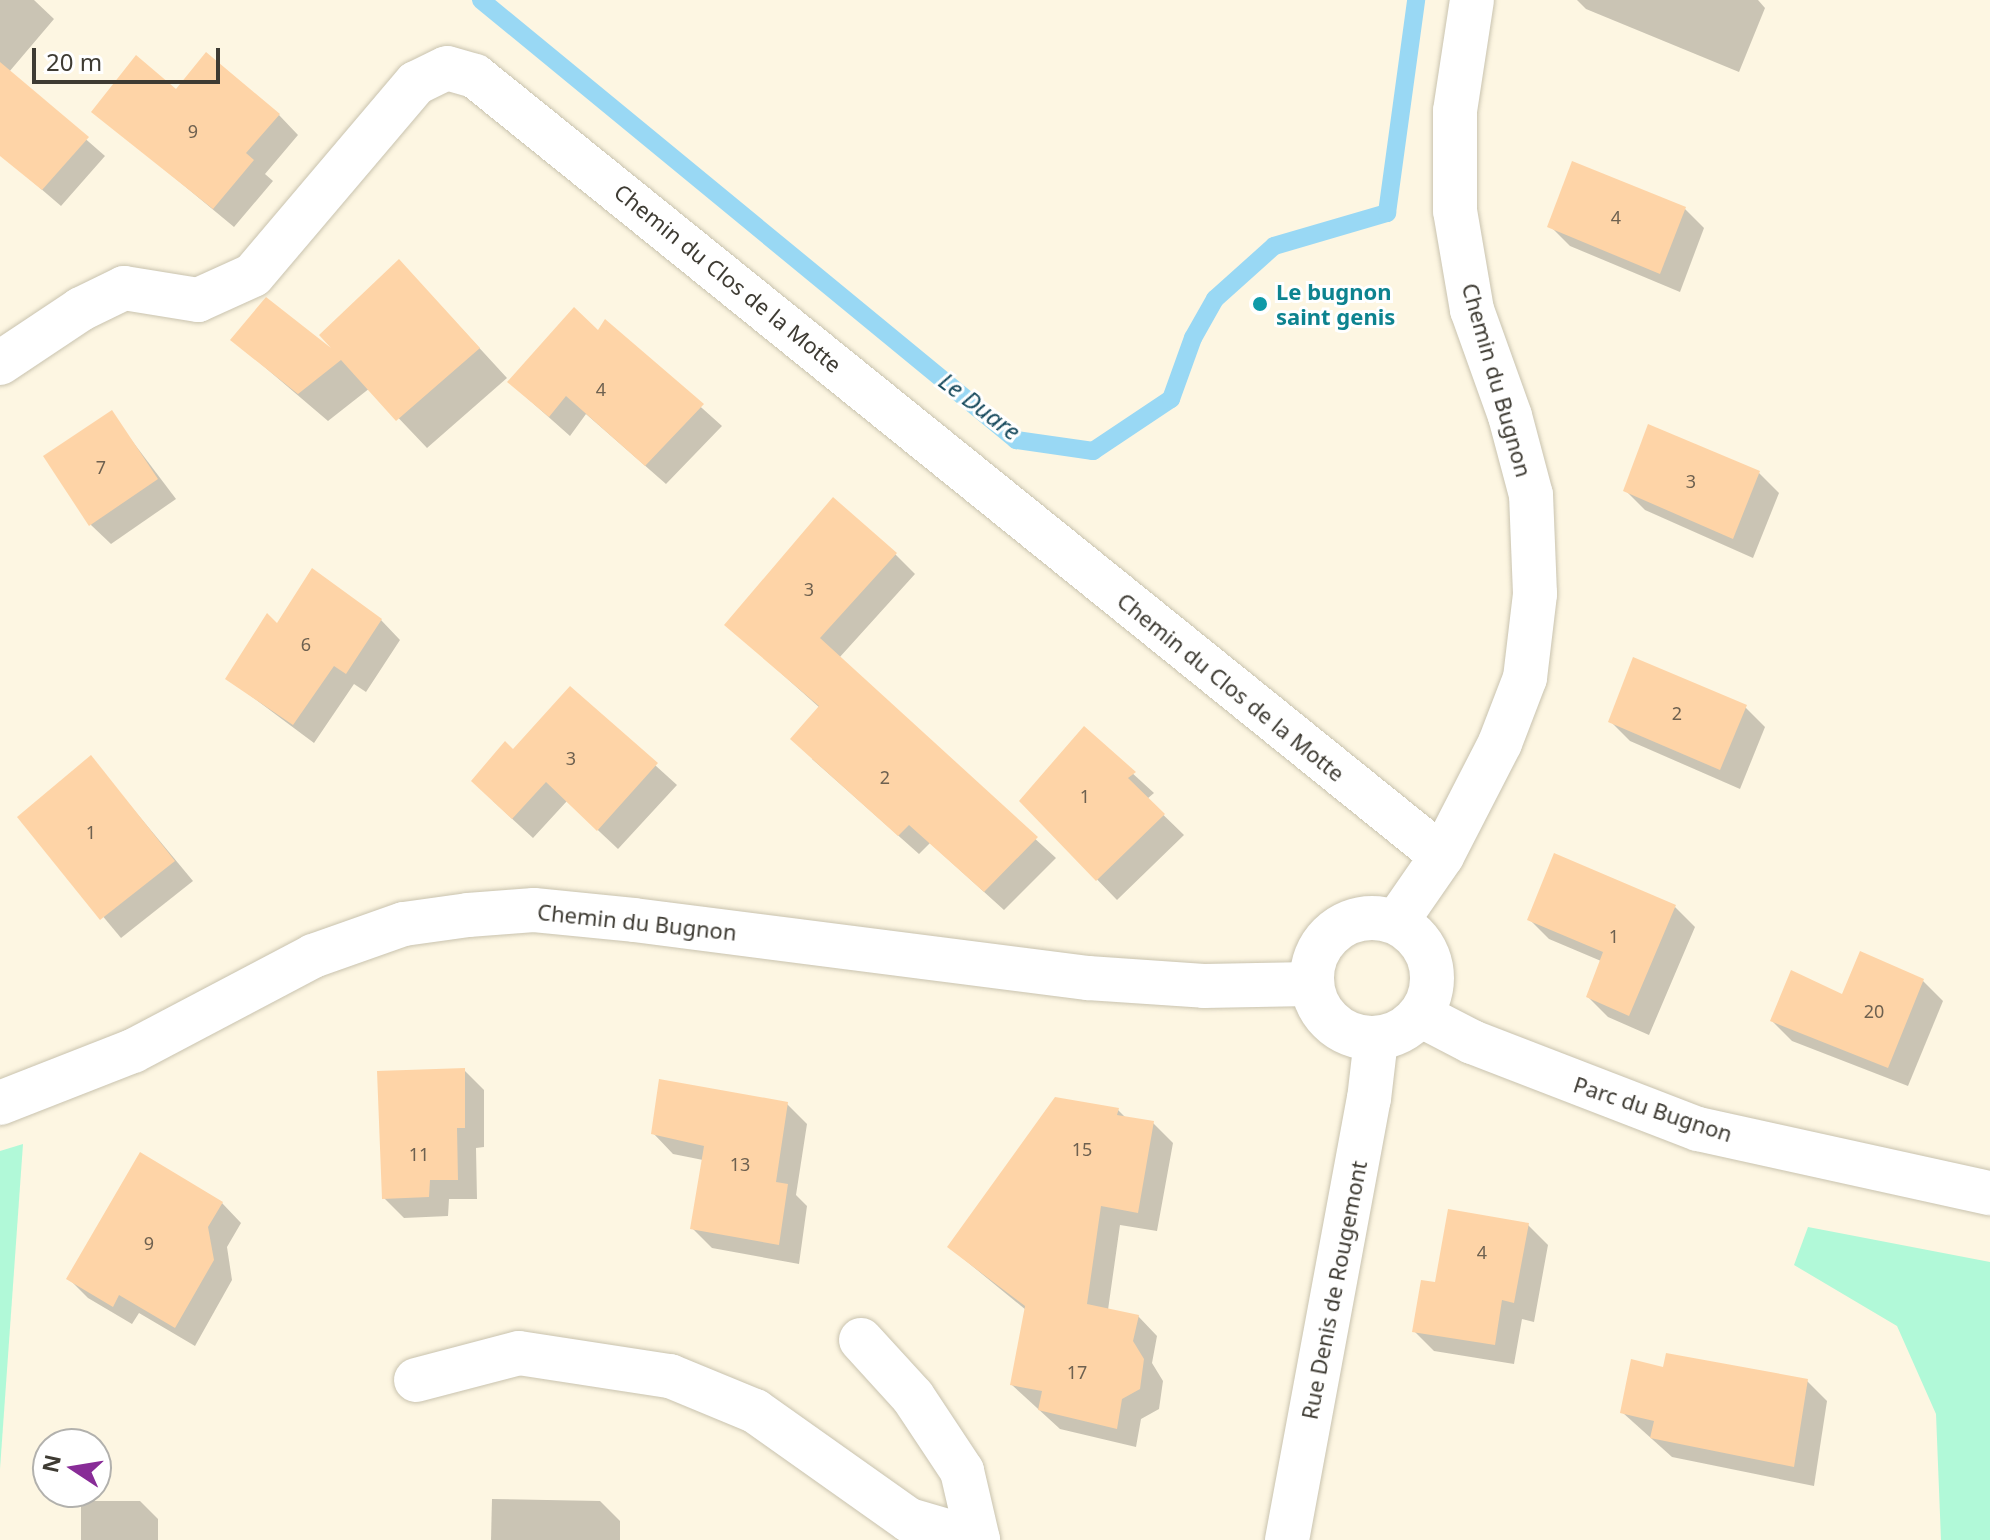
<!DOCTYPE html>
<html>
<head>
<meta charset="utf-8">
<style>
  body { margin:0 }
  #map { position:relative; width:1990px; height:1540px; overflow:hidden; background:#fdf6e2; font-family:"Noto Sans",sans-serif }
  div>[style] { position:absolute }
  .green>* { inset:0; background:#b1f9d8 }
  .shadow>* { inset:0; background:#0003 }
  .stream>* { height:18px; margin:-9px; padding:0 9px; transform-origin:9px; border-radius:9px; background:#99d8f4 }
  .building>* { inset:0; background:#fed4a7 }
  .roads { filter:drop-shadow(0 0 2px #c9c3af) drop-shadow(0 0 2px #c9c3af) }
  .minor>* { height:44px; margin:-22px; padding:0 22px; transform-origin:22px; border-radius:22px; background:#fff }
  .minor>.ring { margin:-22px; padding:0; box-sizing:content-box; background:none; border:44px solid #fff; border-radius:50% }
  .dots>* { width:22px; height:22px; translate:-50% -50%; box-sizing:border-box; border:4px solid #fff; border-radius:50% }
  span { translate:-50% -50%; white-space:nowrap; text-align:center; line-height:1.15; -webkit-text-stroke:6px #fff; paint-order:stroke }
  .number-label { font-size:18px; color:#6e6150 }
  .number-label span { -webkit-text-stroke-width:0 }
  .street-label { font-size:22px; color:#3e3b33 }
  .culture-label { font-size:22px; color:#0d838f; font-weight:700 }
  .left { translate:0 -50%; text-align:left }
  .water-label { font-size:24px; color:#184b5e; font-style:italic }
  .north { position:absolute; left:32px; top:1428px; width:80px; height:80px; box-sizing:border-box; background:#fff; border:2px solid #b2b1ad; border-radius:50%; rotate:282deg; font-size:22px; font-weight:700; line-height:32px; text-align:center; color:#3e3b33 }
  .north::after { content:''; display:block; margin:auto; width:28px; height:36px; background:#882c97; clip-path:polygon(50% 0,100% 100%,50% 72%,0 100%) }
  .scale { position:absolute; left:32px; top:48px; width:188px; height:36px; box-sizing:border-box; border:4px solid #3e3b33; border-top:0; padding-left:10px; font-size:24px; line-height:28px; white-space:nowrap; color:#3e3b33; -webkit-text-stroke:6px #fff; paint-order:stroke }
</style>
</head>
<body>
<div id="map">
  <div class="green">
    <div style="clip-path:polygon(23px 1144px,0 1469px,0 1151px)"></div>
    <div style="clip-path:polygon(1808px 1227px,1990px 1262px,1990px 1540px,1941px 1540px,1936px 1414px,1897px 1326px,1794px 1265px)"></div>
  </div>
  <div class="shadow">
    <div style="clip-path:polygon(0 0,34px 0,54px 19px,9px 72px,105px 156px,61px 206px,5px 158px,0 131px)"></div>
    <div style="clip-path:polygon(1577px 0,1758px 0,1765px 8px,1739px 72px,1586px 9px)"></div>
    <div style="clip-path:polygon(176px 91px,279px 115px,298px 135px,265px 174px,273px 181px,234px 227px,94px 111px)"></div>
    <div style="clip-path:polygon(1684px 208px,1704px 228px,1680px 292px,1570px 246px,1550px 226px)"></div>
    <div style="clip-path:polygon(427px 291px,507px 378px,427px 448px,370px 388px,328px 421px,233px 340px,339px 354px)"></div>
    <div style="clip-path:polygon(606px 322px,722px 426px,666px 484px,586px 414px,570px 436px,509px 382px,599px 334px)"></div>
    <div style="clip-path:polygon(111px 413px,176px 499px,111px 544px,91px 525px)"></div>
    <div style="clip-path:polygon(1759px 473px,1779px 493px,1753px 558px,1645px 510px,1625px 490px)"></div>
    <div style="clip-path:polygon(895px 554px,915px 574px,839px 658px,1056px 858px,1004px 910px,930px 843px,919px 854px,812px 759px,820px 708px,727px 625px)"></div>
    <div style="clip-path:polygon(381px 620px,400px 640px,366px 692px,354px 684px,314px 743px,227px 678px,277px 626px)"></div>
    <div style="clip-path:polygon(570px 688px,677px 785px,618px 849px,567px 801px,533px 838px,493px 801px,513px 752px)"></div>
    <div style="clip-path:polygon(1745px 707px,1765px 727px,1740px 789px,1630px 741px,1610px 721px)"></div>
    <div style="clip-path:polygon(1084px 729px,1154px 793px,1147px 799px,1184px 835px,1117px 900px,1021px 801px)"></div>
    <div style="clip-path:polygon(90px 757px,193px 881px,121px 938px,20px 817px)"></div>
    <div style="clip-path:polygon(1555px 855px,1675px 907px,1695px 927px,1649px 1035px,1608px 1017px,1588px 997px,1601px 961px,1549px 939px,1529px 919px)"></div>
    <div style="clip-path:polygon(1923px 981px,1943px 1001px,1908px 1086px,1792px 1041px,1772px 1021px,1844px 996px)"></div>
    <div style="clip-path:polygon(464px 1070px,484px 1090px,484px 1147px,476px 1148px,477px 1199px,449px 1199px,448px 1216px,404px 1218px,384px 1198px)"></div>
    <div style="clip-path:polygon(787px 1104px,807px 1124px,796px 1195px,807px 1206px,799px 1264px,712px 1248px,692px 1228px,703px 1160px,673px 1154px,653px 1133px)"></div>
    <div style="clip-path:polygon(1118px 1110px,1126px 1118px,1153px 1123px,1173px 1143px,1157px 1231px,1120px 1225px,1108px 1310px,1138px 1316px,1157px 1336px,1152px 1363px,1163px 1381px,1159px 1409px,1141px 1419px,1136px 1447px,1060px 1429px,1012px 1385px,1026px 1310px,949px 1247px)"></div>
    <div style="clip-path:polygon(222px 1203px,241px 1223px,227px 1247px,232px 1280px,195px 1346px,139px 1313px,132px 1324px,88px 1298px,69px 1279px)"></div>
    <div style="clip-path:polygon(1528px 1225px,1548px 1245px,1534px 1322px,1522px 1319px,1514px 1364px,1434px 1351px,1414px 1331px,1436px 1284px)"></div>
    <div style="clip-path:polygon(1665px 1369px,1807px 1381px,1827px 1401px,1814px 1486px,1672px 1457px,1623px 1413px)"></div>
    <div style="clip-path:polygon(492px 1499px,600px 1501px,620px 1521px,620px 1540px,491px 1540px)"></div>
    <div style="clip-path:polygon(81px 1501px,140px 1501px,158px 1519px,158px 1540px,81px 1540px)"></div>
  </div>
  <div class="stream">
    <div style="left:481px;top:0;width:693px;rotate:39.43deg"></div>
    <div style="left:1016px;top:440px;width:78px;rotate:8.1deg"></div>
    <div style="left:1093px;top:451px;width:94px;rotate:-33.7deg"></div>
    <div style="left:1171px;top:399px;width:65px;rotate:-70.2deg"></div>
    <div style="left:1193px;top:338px;width:45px;rotate:-60.6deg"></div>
    <div style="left:1215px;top:299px;width:79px;rotate:-41.9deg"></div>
    <div style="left:1274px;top:246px;width:118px;rotate:-16.3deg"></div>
    <div style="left:1387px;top:213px;width:215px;rotate:-82.2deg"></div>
  </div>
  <div class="building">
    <div style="clip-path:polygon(206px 52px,280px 114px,246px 153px,254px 160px,213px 209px,91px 112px,136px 55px,176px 89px)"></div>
    <div style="clip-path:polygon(0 62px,89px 137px,42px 190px,0 156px)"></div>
    <div style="clip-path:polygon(1572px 161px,1686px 207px,1660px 274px,1547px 227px)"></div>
    <div style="clip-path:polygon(399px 259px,480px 348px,396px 421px,341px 360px,298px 394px,230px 340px,266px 297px,331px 348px,319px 335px)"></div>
    <div style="clip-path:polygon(574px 307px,598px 330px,605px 319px,704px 404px,645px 466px,566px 396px,549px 417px,507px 382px)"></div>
    <div style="clip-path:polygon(112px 410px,158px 479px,89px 526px,43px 456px)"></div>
    <div style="clip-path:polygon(1648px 424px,1760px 471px,1733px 539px,1623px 491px)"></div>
    <div style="clip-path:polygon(833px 497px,897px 553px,820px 638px,1038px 837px,984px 892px,909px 825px,898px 836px,790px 739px,819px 706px,724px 625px)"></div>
    <div style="clip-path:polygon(312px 568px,382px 619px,346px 674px,334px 666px,293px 725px,225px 679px,267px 613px,277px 623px)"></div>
    <div style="clip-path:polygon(1633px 657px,1747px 705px,1720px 770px,1608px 722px)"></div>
    <div style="clip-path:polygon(570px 686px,658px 763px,597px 831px,546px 782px,512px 819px,471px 781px,505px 741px,513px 749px)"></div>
    <div style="clip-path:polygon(1084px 726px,1136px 772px,1128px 778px,1165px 814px,1096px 881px,1019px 801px)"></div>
    <div style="clip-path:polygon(91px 755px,175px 861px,100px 920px,17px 817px)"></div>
    <div style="clip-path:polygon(1554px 853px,1676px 905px,1629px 1016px,1586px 997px,1603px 952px,1527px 920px)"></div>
    <div style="clip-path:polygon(1860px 951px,1924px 979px,1888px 1068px,1770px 1021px,1791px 970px,1842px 994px)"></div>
    <div style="clip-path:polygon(465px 1068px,465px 1128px,457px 1128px,458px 1180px,430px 1180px,429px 1197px,382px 1199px,377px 1071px)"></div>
    <div style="clip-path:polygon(659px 1079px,788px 1102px,776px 1182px,788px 1184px,779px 1245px,690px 1229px,704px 1146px,651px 1134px)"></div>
    <div style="clip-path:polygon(1055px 1097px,1119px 1108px,1117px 1115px,1154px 1121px,1138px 1213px,1101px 1206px,1087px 1304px,1139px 1315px,1133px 1341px,1144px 1359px,1140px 1389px,1122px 1399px,1117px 1429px,1038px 1410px,1042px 1391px,1010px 1385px,1025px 1306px,947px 1247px)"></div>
    <div style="clip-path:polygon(140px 1152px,223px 1202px,208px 1227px,214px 1260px,175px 1328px,119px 1295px,113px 1307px,66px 1279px)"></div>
    <div style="clip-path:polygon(1448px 1209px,1529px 1223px,1514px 1303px,1502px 1300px,1495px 1345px,1412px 1332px,1421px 1280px,1435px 1282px)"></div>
    <div style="clip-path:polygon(1666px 1353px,1808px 1379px,1794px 1467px,1650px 1438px,1654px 1421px,1620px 1413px,1631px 1359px,1663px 1367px)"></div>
  </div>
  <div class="roads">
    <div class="minor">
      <div style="left:0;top:363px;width:97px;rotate:-33.7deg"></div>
      <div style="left:81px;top:309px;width:48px;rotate:-26deg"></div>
      <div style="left:124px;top:288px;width:75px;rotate:9.2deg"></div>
      <div style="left:198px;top:300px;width:60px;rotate:-24.4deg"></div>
      <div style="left:253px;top:275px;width:252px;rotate:-49.7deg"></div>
      <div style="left:416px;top:83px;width:34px;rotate:-26deg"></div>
      <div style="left:447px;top:68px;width:29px;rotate:16deg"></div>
      <div style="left:475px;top:76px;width:1242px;rotate:38.89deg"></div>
      <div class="ring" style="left:1312px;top:918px;width:76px;height:76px"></div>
      <div style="left:1397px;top:921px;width:79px;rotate:-55.3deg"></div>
      <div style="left:1442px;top:856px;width:127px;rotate:-62.8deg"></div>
      <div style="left:1500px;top:743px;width:70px;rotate:-69deg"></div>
      <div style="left:1525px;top:678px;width:85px;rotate:-83.2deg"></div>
      <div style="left:1535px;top:594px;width:99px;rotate:-92.3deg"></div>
      <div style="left:1531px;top:495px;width:82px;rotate:-104.9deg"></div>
      <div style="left:1510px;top:416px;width:113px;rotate:-109.7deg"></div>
      <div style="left:1472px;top:310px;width:100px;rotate:-99.7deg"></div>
      <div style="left:1455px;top:211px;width:100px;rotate:-90deg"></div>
      <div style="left:1455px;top:111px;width:112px;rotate:-81.3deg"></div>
      <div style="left:1420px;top:1015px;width:59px;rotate:27.4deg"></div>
      <div style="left:1472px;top:1042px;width:242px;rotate:21.1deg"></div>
      <div style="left:1698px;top:1129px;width:299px;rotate:12.4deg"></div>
      <div style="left:0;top:1103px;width:143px;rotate:-21.4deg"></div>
      <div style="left:133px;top:1051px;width:204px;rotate:-27.8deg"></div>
      <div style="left:313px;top:956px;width:96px;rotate:-19.4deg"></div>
      <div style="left:404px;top:924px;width:65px;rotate:-8deg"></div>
      <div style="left:468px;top:915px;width:66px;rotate:-4.3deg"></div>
      <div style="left:534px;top:910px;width:100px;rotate:5.7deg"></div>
      <div style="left:634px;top:920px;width:458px;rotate:7.3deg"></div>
      <div style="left:1088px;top:978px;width:116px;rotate:3.9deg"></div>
      <div style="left:1204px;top:986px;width:106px;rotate:-1.1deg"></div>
      <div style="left:861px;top:1340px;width:77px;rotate:47.6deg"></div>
      <div style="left:913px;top:1397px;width:89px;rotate:56.5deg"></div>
      <div style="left:962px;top:1471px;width:71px;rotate:76.9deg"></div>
      <div style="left:416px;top:1380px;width:106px;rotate:-14.7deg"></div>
      <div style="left:519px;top:1353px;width:153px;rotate:8.7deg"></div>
      <div style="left:670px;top:1376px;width:92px;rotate:22.4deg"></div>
      <div style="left:755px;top:1411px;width:189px;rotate:35.3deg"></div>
      <div style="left:909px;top:1520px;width:72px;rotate:16.2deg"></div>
      <div style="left:1287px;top:1540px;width:449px;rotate:-79.5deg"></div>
      <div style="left:1369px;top:1099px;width:60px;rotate:-83.3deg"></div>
    </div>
  </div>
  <div class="dots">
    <div style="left:1260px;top:304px;background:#0f9aa8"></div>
  </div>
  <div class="number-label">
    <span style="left:193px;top:131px">9</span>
    <span style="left:1616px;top:217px">4</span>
    <span style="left:601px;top:389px">4</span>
    <span style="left:101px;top:467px">7</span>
    <span style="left:1691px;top:481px">3</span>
    <span style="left:809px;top:589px">3</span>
    <span style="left:306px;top:644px">6</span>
    <span style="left:1677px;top:713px">2</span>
    <span style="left:571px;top:758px">3</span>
    <span style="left:885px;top:777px">2</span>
    <span style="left:1085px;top:796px">1</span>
    <span style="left:91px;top:832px">1</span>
    <span style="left:1614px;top:936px">1</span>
    <span style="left:1874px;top:1011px">20</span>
    <span style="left:1082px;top:1149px">15</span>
    <span style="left:419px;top:1154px">11</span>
    <span style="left:740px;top:1164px">13</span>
    <span style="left:149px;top:1243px">9</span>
    <span style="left:1482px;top:1252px">4</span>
    <span style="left:1077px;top:1372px">17</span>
  </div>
  <div class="street-label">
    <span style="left:728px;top:278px;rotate:39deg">Chemin du Clos de la Motte</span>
    <span style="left:1497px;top:380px;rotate:74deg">Chemin du Bugnon</span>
    <span style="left:1231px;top:687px;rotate:39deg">Chemin du Clos de la Motte</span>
    <span style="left:637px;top:922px;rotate:6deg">Chemin du Bugnon</span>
    <span style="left:1653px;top:1109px;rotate:18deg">Parc du Bugnon</span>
    <span style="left:1334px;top:1290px;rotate:-79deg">Rue Denis de Rougemont</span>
  </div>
  <div class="culture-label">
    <span class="left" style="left:1276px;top:304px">Le bugnon<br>saint genis</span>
  </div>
  <div class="water-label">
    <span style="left:980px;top:406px;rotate:37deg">Le Duare</span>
  </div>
  <div class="north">N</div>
  <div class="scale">20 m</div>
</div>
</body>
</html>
